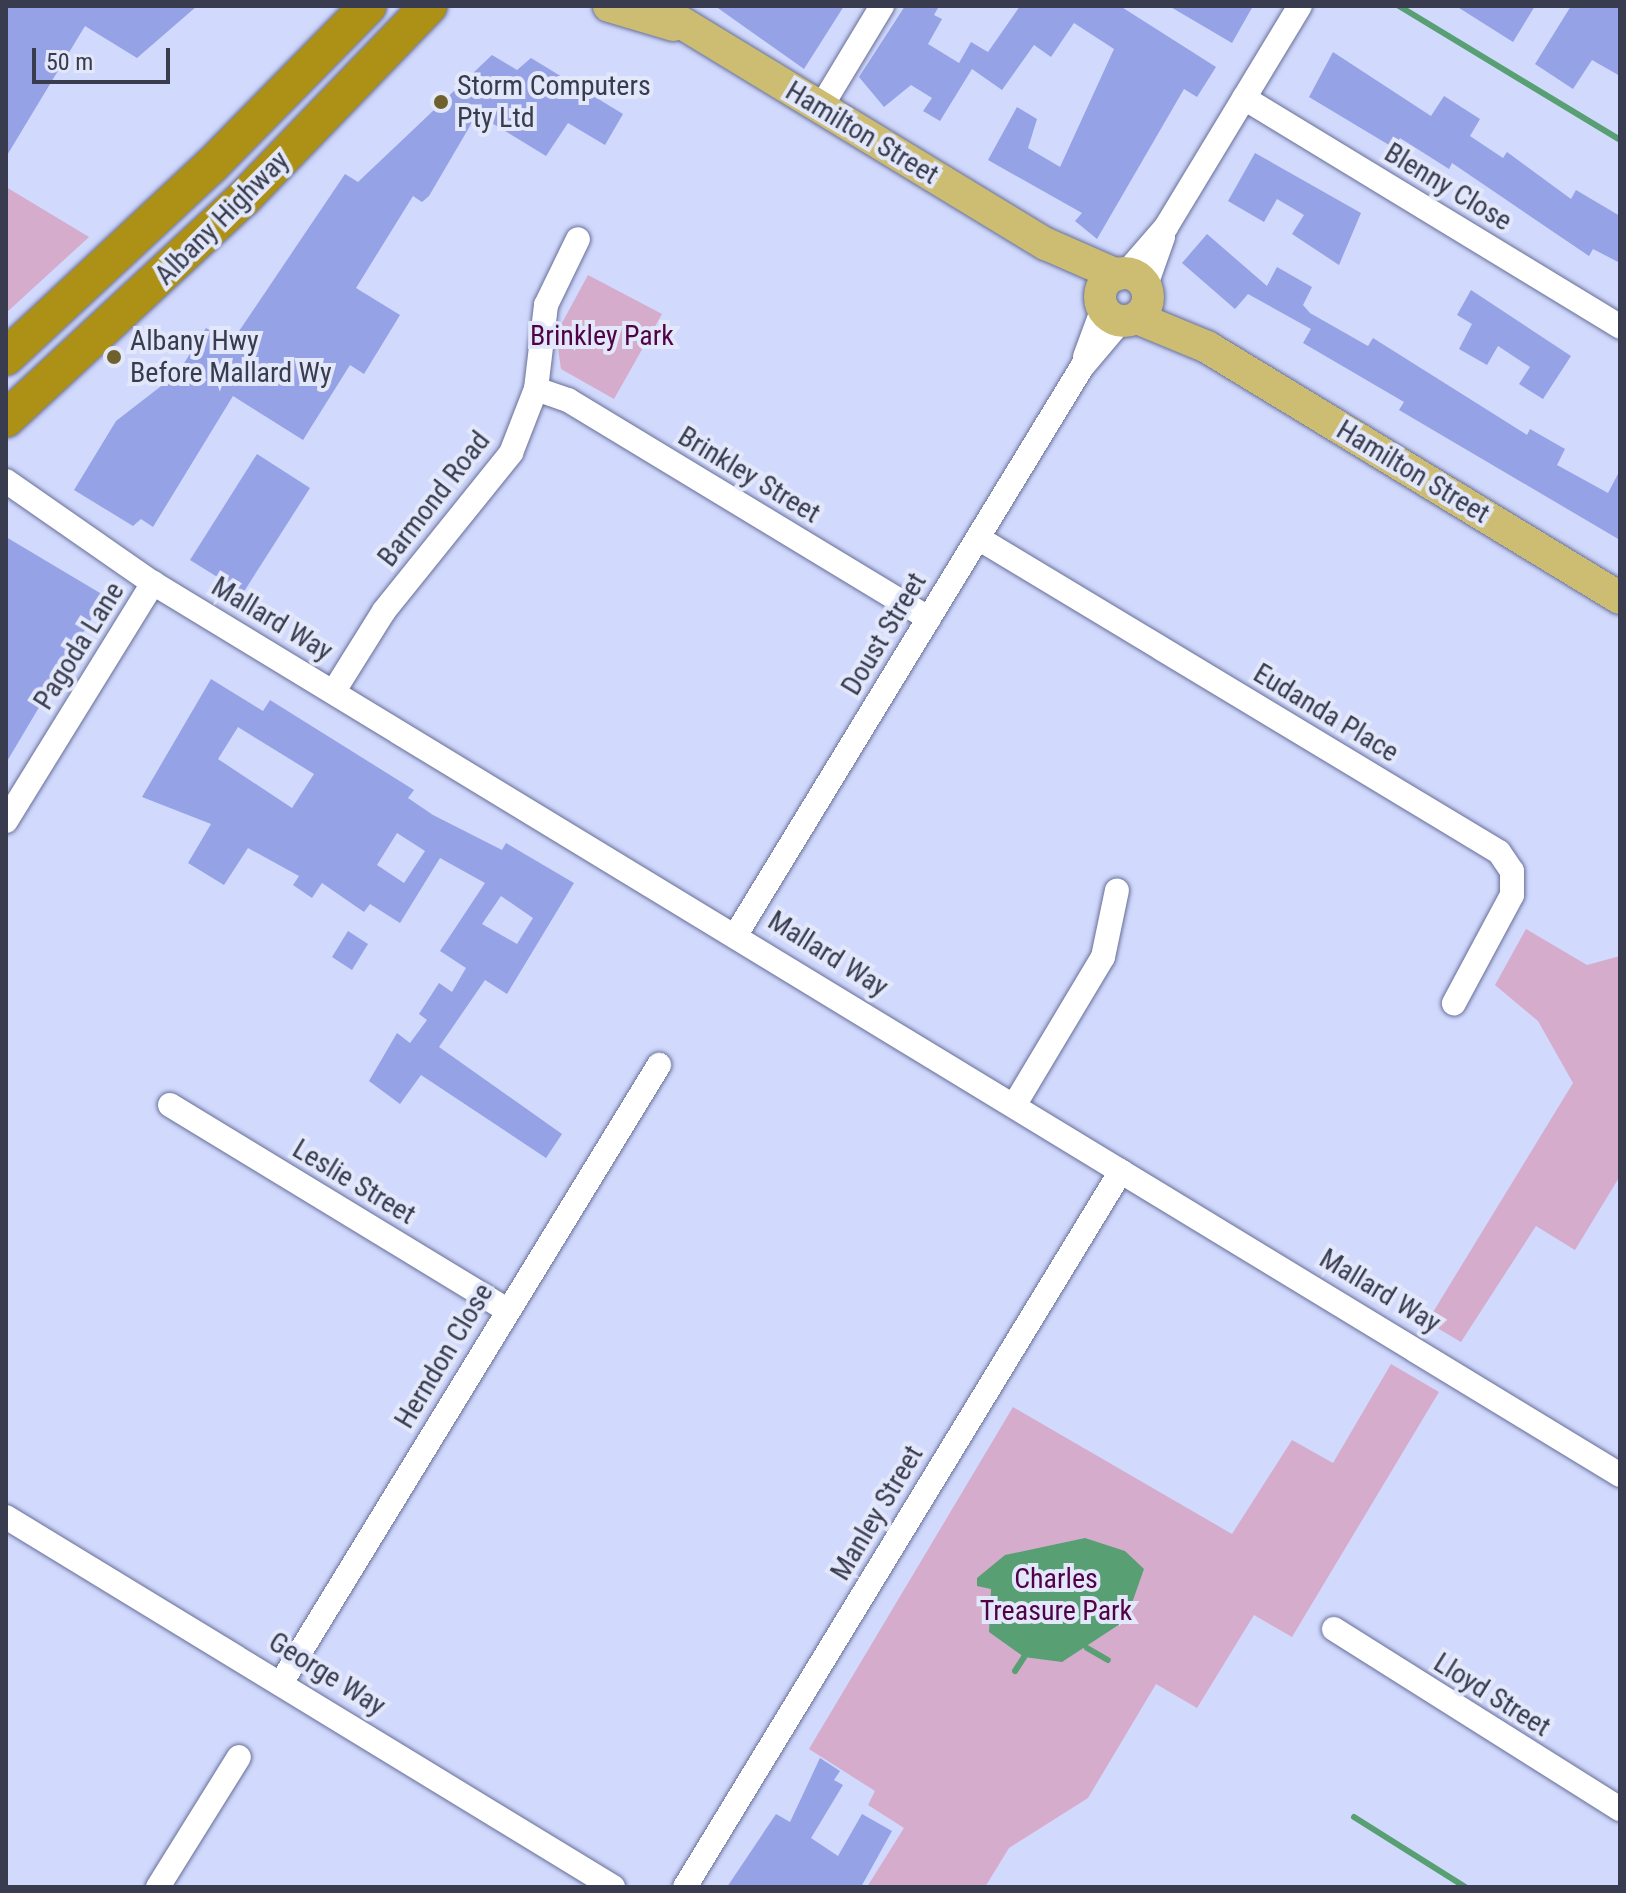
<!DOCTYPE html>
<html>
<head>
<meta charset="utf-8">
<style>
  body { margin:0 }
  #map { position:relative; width:1626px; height:1893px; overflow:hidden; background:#d1d9fd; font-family:"Roboto Condensed",sans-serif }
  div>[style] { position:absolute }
  .green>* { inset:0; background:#d5accb }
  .water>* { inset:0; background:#58a073 }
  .stream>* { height:6px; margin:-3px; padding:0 3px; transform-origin:3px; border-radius:3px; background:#58a073 }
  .building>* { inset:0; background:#95a2e6 }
  .roads { filter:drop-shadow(0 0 2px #676f97) drop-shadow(0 0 2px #676f97) }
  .minor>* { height:24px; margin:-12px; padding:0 12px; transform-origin:12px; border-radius:12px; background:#fff }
  .major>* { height:32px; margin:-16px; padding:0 16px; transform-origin:16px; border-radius:16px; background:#cdbd73 }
  .major>.ring { margin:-16px; padding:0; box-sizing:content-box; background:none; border:32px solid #cdbd73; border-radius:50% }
  .highway>* { height:36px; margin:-18px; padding:0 18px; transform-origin:18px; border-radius:18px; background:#ac9116 }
  .dots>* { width:22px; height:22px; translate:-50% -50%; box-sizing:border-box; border:4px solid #e3e7fa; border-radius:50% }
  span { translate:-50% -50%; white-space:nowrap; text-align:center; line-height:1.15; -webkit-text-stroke:8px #e3e7fa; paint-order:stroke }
  .poi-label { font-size:28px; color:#383c4e }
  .left { translate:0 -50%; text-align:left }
  .street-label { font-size:28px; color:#383c4e }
  .park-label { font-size:28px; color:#500246 }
  .frame { position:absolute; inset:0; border:8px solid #383c4e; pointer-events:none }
  .scale { position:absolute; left:32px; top:48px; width:138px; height:36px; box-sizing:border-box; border:4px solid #383c4e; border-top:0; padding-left:10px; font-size:24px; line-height:28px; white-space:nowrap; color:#383c4e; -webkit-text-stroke:6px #e3e7fa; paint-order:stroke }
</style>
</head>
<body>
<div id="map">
  <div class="green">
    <div style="clip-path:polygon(6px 187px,89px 237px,6px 313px)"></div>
    <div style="clip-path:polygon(588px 275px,662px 314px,614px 399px,561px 369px,556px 334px)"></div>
    <div style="clip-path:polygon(1526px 929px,1587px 965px,1620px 956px,1620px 1176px,1575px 1250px,1536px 1226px,1461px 1342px,1427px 1322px,1573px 1083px,1538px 1021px,1495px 985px)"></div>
    <div style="clip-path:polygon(1391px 1364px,1439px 1392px,1292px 1637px,1254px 1615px,1197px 1708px,1156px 1684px,1088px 1798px,1009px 1848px,985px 1887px,867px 1887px,904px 1828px,868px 1805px,875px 1791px,809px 1749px,1013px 1407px,1232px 1534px,1292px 1440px,1333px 1463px)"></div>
  </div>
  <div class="water">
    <div style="clip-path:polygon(1085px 1538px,1125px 1551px,1144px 1569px,1126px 1620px,1062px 1662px,1024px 1657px,989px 1632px,991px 1589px,977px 1586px,977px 1578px,1005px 1555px)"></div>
  </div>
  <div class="stream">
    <div style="left:1399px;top:6px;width:258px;rotate:31.2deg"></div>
    <div style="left:1087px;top:1648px;width:24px;rotate:30deg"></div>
    <div style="left:1015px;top:1671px;width:17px;rotate:-57deg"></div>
    <div style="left:1354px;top:1817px;width:131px;rotate:32.2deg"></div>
  </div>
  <div class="building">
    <div style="clip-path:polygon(6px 6px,197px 6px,137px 58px,85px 26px,6px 157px)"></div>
    <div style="clip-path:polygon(715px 6px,844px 6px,804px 69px)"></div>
    <div style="clip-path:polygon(905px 6px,939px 6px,934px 15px,942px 19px,928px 44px,959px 63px,971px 42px,988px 52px,1020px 6px,1120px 6px,1216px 67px,1197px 97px,1184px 89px,1097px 239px,1075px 221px,1082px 213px,988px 160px,1017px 107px,1037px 119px,1028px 148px,1060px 167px,1114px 49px,1074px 23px,1051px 57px,1034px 45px,1002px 90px,972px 69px,940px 121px,923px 111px,932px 98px,911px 85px,884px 107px,859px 77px)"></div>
    <div style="clip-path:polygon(1169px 6px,1253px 6px,1232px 43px)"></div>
    <div style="clip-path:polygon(1456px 6px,1535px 6px,1513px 42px)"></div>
    <div style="clip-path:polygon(1571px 6px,1620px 6px,1620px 76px,1592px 60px,1573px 89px,1535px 64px)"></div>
    <div style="clip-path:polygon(1333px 52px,1431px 116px,1444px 96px,1480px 119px,1470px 136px,1503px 158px,1507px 152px,1571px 199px,1576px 190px,1620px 216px,1620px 263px,1593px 249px,1589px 256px,1452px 163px,1449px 169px,1400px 138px,1394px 148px,1309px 97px)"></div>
    <div style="clip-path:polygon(492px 55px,517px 70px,531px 58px,623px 114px,605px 145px,568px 123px,546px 156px,477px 114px,429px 196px,422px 202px,413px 196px,356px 288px,400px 315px,364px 374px,350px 365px,303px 440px,233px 396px,153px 527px,141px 519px,133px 526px,74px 490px,116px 421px,178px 373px,206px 328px,231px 343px,345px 174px,358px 182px)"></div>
    <div style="clip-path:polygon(1255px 153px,1361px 213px,1339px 265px,1292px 234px,1304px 215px,1277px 199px,1264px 222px,1228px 201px)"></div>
    <div style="clip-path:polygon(1207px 234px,1267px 286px,1277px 267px,1312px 287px,1303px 305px,1310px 313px,1368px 346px,1373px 338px,1527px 435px,1530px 429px,1565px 449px,1557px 465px,1608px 493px,1620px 470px,1620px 540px,1399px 410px,1404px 402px,1303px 343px,1311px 329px,1248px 294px,1235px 309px,1182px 263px)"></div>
    <div style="clip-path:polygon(1471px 290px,1571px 356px,1543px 399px,1519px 384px,1530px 367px,1498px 346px,1487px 365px,1459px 349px,1472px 324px,1457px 315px)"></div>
    <div style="clip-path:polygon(257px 454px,310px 488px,243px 593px,190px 560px)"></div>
    <div style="clip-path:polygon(6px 537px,105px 596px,6px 763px)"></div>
    <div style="clip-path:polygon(evenodd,211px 679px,263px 711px,270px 700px,414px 790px,408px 798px,433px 815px,502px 850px,506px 843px,574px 883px,507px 994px,485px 980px,439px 1047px,562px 1134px,546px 1158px,421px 1075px,400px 1104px,369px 1081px,397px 1033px,410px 1043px,427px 1020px,419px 1014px,439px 983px,452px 992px,466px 968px,440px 951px,485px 883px,440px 858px,400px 923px,370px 904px,364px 912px,322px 883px,312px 898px,293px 885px,299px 876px,248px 848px,224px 885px,188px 863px,211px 824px,142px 797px,211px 679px,238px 727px,314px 774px,292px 808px,218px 759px,238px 727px,211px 679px,397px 833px,425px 851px,404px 883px,377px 865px,397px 833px,211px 679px,501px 896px,533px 918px,517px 944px,482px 924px,501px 896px)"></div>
    <div style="clip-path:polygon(348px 931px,368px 944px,352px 970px,332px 957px)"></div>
    <div style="clip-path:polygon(820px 1758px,840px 1771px,834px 1780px,843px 1785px,811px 1838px,838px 1856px,862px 1814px,892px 1831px,861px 1887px,727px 1887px,776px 1814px,790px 1822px)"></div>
  </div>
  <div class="roads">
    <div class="minor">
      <div style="left:1244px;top:98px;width:440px;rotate:31.3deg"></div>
      <div style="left:821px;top:107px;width:118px;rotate:-58.9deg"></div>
      <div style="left:1126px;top:273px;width:61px;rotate:-49deg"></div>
      <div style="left:1166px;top:227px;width:258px;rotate:-58.8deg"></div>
      <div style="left:1146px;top:285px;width:51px;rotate:-70.5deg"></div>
      <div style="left:1085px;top:357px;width:52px;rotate:-69.8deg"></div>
      <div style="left:536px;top:389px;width:34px;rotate:19deg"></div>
      <div style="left:568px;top:400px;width:422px;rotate:31.2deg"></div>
      <div style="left:6px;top:481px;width:179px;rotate:34.8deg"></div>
      <div style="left:153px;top:583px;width:1717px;rotate:31.3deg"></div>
      <div style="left:978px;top:538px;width:608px;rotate:31.08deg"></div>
      <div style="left:1499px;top:852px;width:23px;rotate:56deg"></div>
      <div style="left:1512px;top:871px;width:24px;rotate:90deg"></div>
      <div style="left:1512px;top:895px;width:123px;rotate:118.2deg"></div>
      <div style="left:334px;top:691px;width:94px;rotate:-58deg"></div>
      <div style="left:384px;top:611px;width:203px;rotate:-51.2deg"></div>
      <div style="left:511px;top:453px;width:69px;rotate:-68.7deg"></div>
      <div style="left:536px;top:389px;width:85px;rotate:-83.2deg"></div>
      <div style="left:546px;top:305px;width:73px;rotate:-64.1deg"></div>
      <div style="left:6px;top:821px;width:280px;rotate:-58.3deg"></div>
      <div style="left:737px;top:933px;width:663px;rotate:-58.64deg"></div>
      <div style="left:1082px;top:367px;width:60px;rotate:-49.7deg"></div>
      <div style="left:1015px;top:1104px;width:171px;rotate:-59.1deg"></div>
      <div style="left:1103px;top:957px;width:68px;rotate:-78.2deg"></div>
      <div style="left:170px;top:1105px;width:394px;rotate:31.3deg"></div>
      <div style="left:6px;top:1517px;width:711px;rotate:31.36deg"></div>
      <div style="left:1334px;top:1629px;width:338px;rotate:32.2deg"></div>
      <div style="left:283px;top:1680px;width:721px;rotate:-58.56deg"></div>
      <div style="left:158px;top:1887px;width:153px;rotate:-58.1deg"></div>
      <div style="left:685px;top:1887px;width:838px;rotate:-58.66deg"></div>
    </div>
    <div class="major">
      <div style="left:609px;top:6px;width:67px;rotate:16.5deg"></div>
      <div style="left:654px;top:6px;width:459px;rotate:31.3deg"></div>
      <div style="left:1046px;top:244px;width:77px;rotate:23.6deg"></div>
      <div class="ring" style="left:1100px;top:273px;width:16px;height:16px"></div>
      <div style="left:1137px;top:318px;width:76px;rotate:22.5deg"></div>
      <div style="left:1207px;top:347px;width:483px;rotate:31.3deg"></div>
    </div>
    <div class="highway">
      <div style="left:6px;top:357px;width:280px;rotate:-43deg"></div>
      <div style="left:211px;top:166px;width:224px;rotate:-45.5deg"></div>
      <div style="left:6px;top:419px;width:323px;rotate:-42.9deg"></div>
      <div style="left:243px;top:199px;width:268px;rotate:-46.1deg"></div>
    </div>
  </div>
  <div class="dots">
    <div style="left:441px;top:102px;background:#6e612e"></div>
    <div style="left:114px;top:357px;background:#6e612e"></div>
  </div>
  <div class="poi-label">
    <span class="left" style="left:457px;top:102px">Storm Computers<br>Pty Ltd</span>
    <span class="left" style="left:130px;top:357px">Albany Hwy<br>Before Mallard Wy</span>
  </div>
  <div class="street-label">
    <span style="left:862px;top:133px;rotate:31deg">Hamilton Street</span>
    <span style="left:1448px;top:187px;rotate:31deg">Blenny Close</span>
    <span style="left:222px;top:218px;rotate:-45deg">Albany Highway</span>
    <span style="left:1413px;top:472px;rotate:31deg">Hamilton Street</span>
    <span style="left:749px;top:475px;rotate:31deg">Brinkley Street</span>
    <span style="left:434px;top:499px;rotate:-52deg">Barmond Road</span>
    <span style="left:272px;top:619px;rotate:31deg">Mallard Way</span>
    <span style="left:884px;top:634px;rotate:-59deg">Doust Street</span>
    <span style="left:79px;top:646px;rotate:-58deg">Pagoda Lane</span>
    <span style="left:1326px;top:713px;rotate:31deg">Eudanda Place</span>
    <span style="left:828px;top:954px;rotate:32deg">Mallard Way</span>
    <span style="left:354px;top:1182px;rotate:31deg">Leslie Street</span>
    <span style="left:1380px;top:1291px;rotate:31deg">Mallard Way</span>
    <span style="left:444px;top:1356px;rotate:-59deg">Herndon Close</span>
    <span style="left:877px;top:1513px;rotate:-59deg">Manley Street</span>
    <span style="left:327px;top:1674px;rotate:32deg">George Way</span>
    <span style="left:1492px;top:1695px;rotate:32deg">Lloyd Street</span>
  </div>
  <div class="park-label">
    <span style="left:602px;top:336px">Brinkley Park</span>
    <span style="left:1056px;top:1595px">Charles<br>Treasure Park</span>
  </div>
  <div class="frame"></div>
  <div class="scale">50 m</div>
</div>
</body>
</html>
